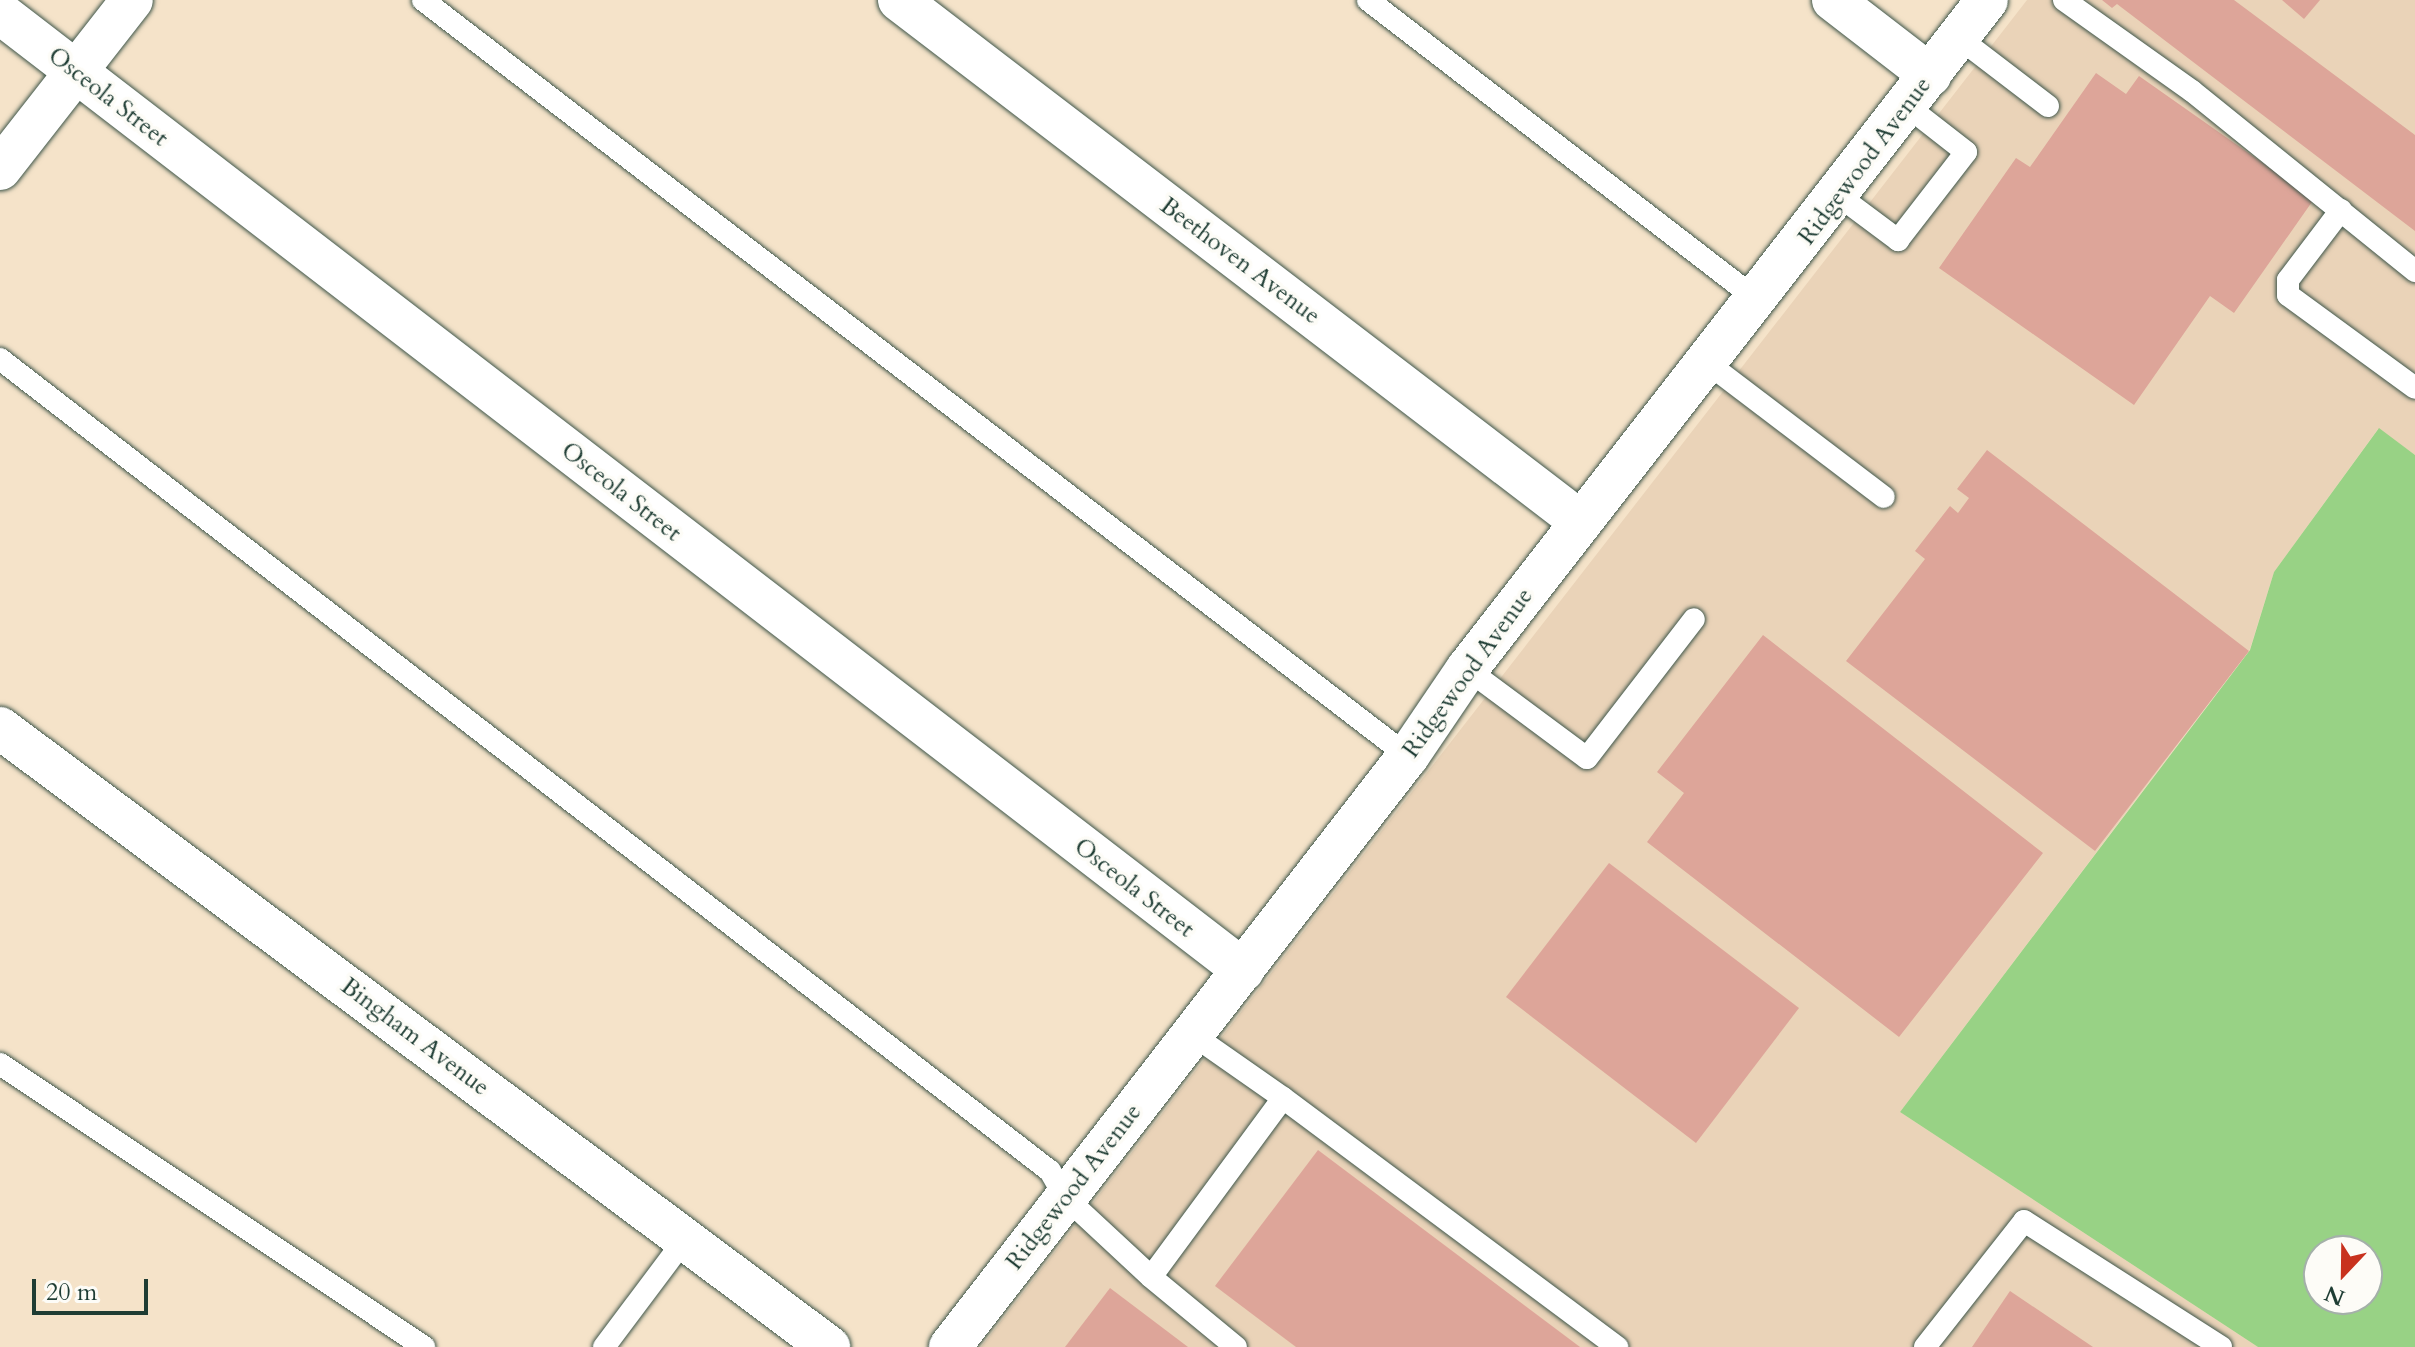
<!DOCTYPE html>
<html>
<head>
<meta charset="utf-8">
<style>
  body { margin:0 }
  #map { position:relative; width:2415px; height:1347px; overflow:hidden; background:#f5e3c9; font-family:Cardo,serif }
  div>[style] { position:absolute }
  .built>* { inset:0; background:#ead3b8 }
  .green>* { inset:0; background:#98d285 }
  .building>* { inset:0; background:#dda599 }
  .roads { filter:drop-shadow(0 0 2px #3f564a) drop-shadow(0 0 2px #3f564a) }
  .service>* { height:22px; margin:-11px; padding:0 11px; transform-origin:11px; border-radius:11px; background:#fff }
  .minor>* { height:42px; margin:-21px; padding:0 21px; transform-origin:21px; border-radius:21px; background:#fff }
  span { translate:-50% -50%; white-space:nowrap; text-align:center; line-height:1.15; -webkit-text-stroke:7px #fdfcf7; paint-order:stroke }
  .street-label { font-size:24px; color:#1f3d34 }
  .north { position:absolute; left:2303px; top:1235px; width:80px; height:80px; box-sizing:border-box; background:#fdfcf7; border:2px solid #a4b0a9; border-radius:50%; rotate:202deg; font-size:22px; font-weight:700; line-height:32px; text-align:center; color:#1f3d34 }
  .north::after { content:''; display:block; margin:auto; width:28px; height:36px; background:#c8321e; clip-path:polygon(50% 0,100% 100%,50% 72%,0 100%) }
  .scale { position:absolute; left:32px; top:1279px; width:116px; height:36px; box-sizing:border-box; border:4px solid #1f3d34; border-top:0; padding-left:10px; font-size:24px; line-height:28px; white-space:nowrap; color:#1f3d34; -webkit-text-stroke:6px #fdfcf7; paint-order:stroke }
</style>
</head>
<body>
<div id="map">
  <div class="built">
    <div style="clip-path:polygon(2027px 0,2415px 0,2415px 455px,2378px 429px,2274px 572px,2250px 649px,1900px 1112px,2258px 1347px,981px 1347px)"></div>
  </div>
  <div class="green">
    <div style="clip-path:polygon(evenodd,2379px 428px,2415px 455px,2415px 1347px,2258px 1347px,1900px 1112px,2250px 650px,2274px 572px,2379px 428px,2319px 1251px,2367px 1251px,2367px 1299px,2319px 1299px,2319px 1251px)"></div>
  </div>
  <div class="building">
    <div style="clip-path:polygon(2102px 0,2234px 0,2415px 135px,2415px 231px,2117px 4px,2112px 8px)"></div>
    <div style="clip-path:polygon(2282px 0,2320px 0,2304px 19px)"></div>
    <div style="clip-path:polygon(2096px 73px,2126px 94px,2139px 76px,2314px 199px,2234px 313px,2210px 296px,2134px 405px,1939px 268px,2016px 158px,2030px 167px)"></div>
    <div style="clip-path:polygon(1987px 450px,2249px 651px,2095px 851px,1846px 661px,1925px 559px,1915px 551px,1950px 506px,1958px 513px,1969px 498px,1957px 489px)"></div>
    <div style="clip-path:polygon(1763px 635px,2043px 853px,1899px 1037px,1647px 842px,1684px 793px,1657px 772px)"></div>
    <div style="clip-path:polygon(1609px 863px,1799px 1008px,1696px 1143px,1506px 997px)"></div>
    <div style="clip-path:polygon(1318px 1150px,1580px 1347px,1296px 1347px,1215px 1286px)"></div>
    <div style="clip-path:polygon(1110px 1288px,1188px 1347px,1065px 1347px)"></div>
    <div style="clip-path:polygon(2010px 1291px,2093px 1347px,1972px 1347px)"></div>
  </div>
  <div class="roads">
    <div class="service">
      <div style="left:423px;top:0;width:1242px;rotate:37.51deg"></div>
      <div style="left:1368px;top:0;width:492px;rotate:37.6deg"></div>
      <div style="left:2064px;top:0;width:157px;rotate:35.4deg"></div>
      <div style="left:2192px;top:91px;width:287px;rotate:38.9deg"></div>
      <div style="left:1959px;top:38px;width:112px;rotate:37.4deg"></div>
      <div style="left:1839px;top:196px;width:74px;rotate:36.7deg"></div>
      <div style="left:1898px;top:240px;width:111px;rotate:-52.3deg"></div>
      <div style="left:1966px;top:152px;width:75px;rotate:-142.1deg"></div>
      <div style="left:2341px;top:210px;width:88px;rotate:127.1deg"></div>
      <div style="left:2288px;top:280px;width:15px;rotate:90deg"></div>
      <div style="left:2288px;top:295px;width:157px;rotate:36.2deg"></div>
      <div style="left:0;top:359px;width:1327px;rotate:37.72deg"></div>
      <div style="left:1050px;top:1171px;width:30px;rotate:60deg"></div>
      <div style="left:1065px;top:1197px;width:117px;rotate:42.9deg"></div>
      <div style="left:1706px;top:362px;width:223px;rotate:37.2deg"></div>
      <div style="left:1467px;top:669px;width:149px;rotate:36.6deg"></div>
      <div style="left:1587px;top:758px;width:175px;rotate:-52.4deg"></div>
      <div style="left:1193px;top:1035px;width:110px;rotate:35deg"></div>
      <div style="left:1283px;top:1098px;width:222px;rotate:126.4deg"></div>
      <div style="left:1151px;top:1277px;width:110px;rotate:39.5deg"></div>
      <div style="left:0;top:1064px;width:510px;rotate:33.72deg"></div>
      <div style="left:1283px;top:1098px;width:417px;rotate:36.7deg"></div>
      <div style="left:604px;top:1347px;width:135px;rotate:-53.1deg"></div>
      <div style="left:1925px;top:1347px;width:160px;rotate:-51.8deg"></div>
      <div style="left:2024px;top:1221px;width:234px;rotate:32.6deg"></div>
    </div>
    <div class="minor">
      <div style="left:899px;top:0;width:859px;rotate:37.43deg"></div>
      <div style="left:1833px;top:0;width:123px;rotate:37.7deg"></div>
      <div style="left:0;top:13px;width:1569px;rotate:37.59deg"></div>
      <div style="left:0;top:169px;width:214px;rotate:-52deg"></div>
      <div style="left:0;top:728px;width:1035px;rotate:36.75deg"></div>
      <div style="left:950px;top:1347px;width:748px;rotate:-52.23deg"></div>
      <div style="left:1408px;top:756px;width:105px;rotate:-55.9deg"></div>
      <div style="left:1467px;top:669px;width:847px;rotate:-52.14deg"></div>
    </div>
  </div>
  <div class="street-label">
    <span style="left:108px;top:97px;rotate:38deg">Osceola Street</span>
    <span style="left:1865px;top:161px;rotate:-53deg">Ridgewood Avenue</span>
    <span style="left:1240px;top:261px;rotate:37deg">Beethoven Avenue</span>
    <span style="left:621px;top:492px;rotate:38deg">Osceola Street</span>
    <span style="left:1468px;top:673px;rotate:-54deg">Ridgewood Avenue</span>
    <span style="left:1134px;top:888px;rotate:38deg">Osceola Street</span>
    <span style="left:415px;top:1037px;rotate:37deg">Bingham Avenue</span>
    <span style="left:1074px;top:1187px;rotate:-52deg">Ridgewood Avenue</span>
  </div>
  <div class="north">N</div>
  <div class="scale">20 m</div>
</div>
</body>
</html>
